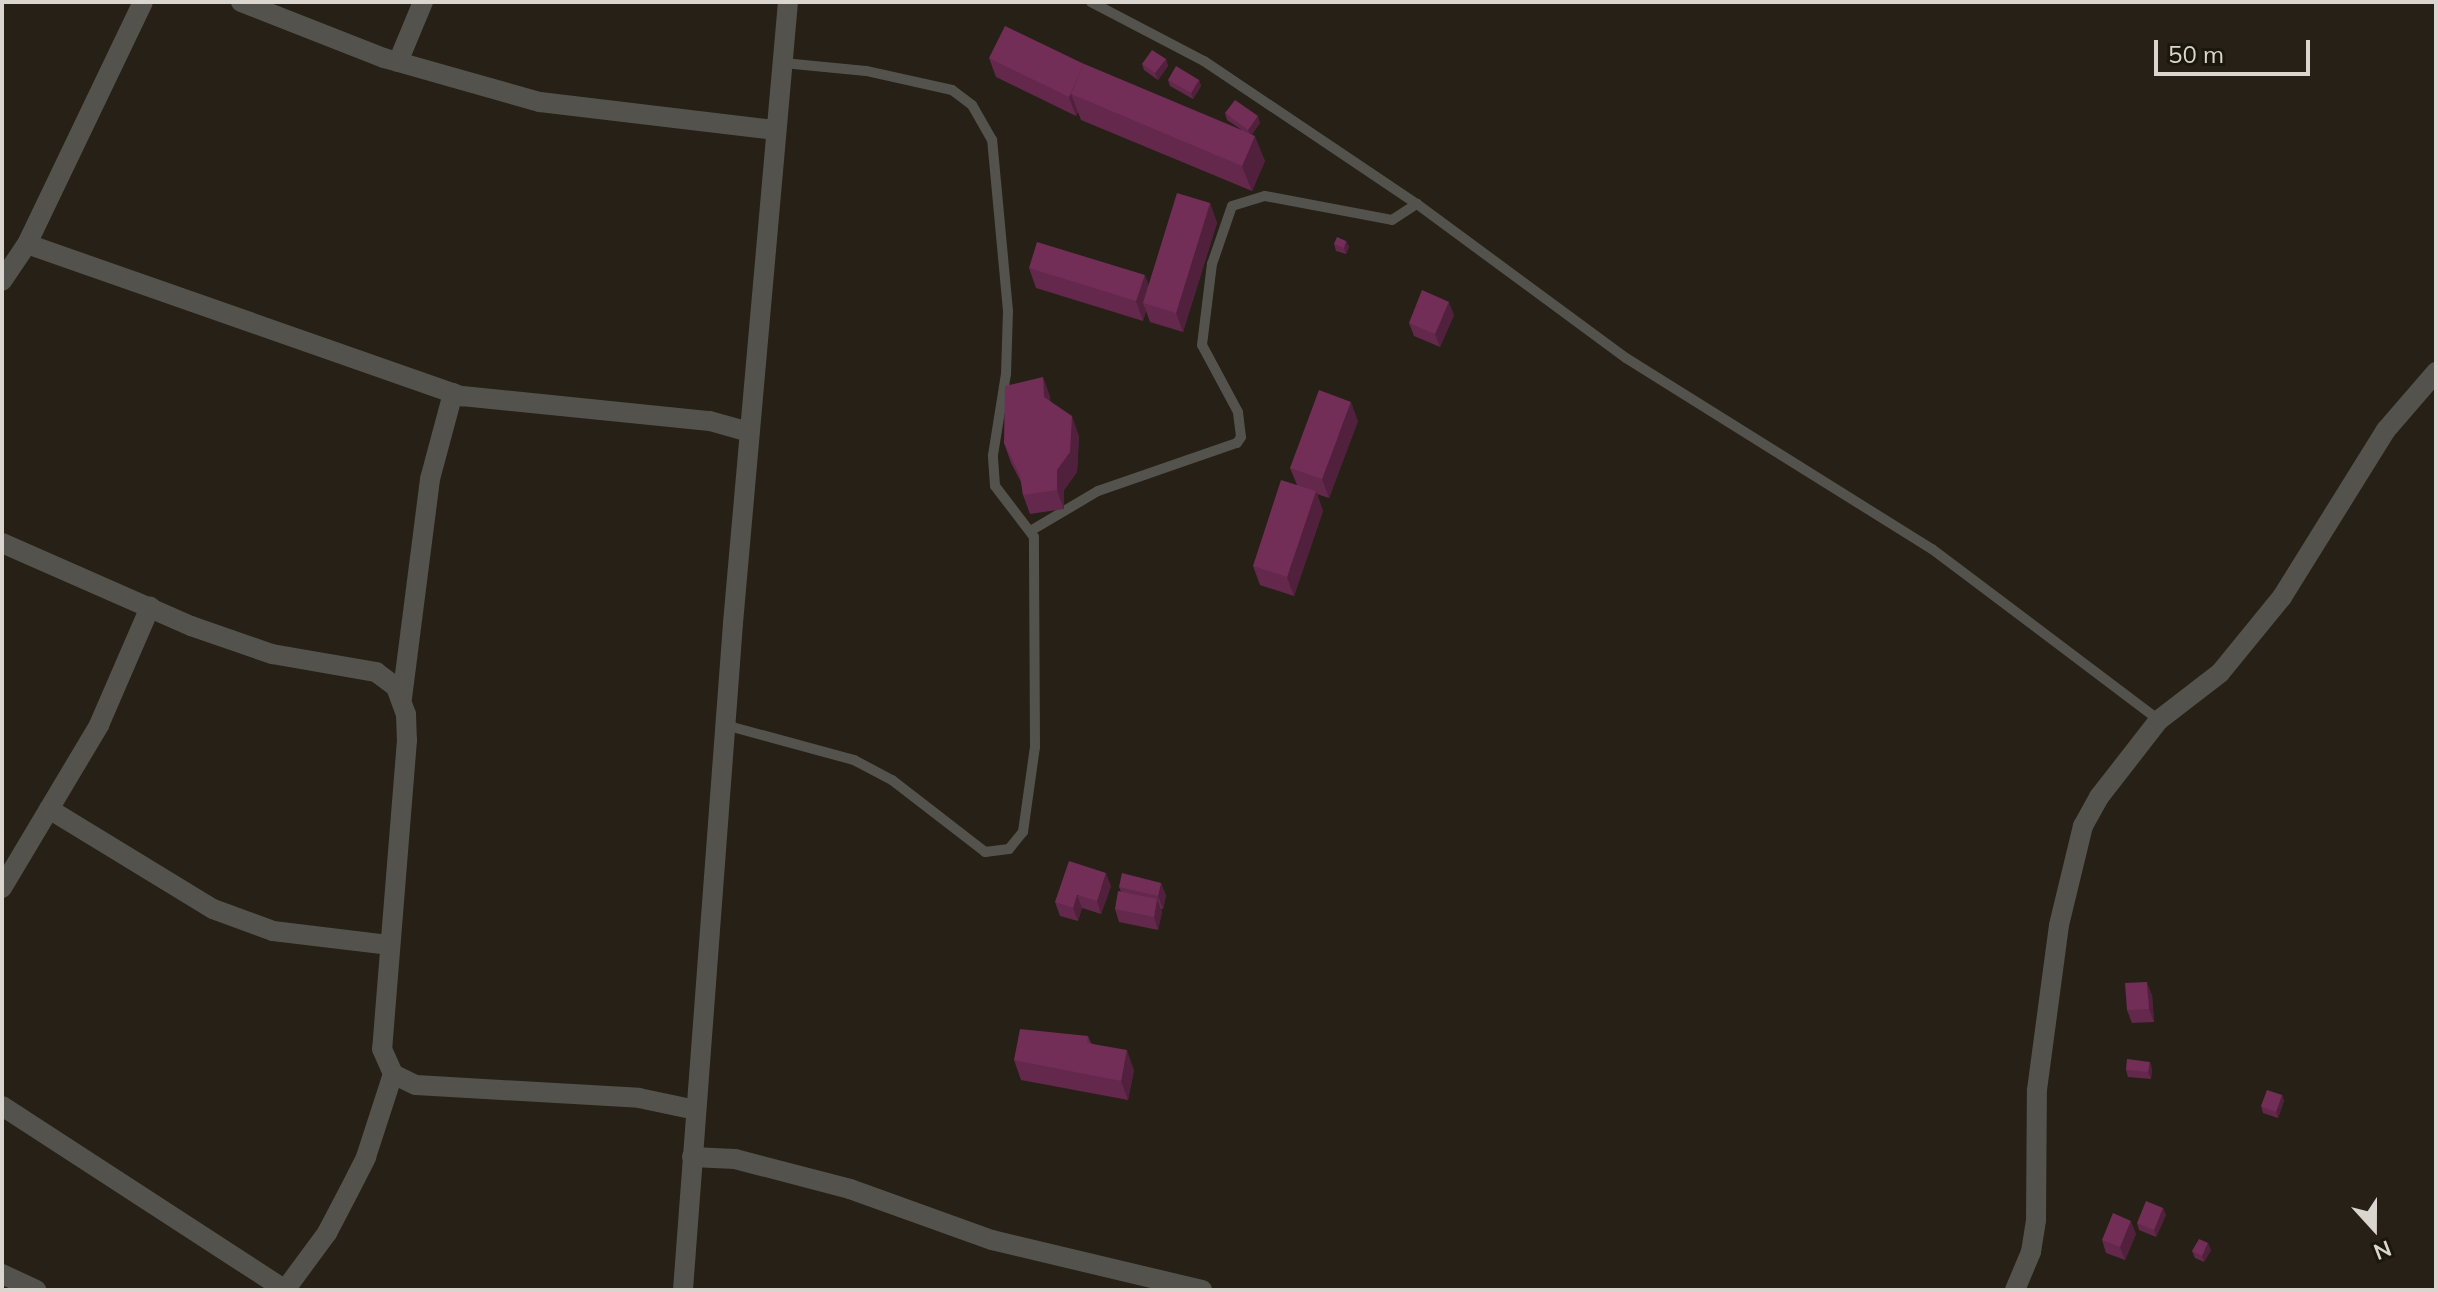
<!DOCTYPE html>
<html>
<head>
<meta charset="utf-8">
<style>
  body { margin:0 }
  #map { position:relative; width:2438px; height:1292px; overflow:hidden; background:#262016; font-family:Mulish,sans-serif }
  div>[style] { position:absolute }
  .service>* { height:10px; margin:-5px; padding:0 5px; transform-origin:5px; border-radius:5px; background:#53524c }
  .minor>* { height:20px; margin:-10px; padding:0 10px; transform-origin:10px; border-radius:10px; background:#53524c }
  .wall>* { inset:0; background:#63284b }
  .shaded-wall>* { inset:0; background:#50203d }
  .building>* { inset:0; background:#732e57 }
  span { translate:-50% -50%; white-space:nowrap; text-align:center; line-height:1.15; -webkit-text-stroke:8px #1c170d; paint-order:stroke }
  .frame { position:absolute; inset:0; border:4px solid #dad6cf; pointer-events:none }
  .north { position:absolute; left:2334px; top:1188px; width:80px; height:80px; -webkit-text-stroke:6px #1c170d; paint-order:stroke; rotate:159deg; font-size:22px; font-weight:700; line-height:32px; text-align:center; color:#dad6cf }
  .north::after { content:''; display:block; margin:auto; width:28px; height:36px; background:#dad6cf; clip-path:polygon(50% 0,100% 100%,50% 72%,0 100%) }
  .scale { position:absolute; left:2154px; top:40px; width:156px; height:36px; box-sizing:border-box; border:4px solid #dad6cf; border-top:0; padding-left:10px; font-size:24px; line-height:28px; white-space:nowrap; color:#dad6cf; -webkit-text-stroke:6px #1c170d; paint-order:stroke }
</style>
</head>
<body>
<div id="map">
  <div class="service">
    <div style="left:1091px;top:2px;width:127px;rotate:27.6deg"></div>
    <div style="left:1204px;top:61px;width:257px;rotate:33.9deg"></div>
    <div style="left:1032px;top:530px;width:77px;rotate:-30.6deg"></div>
    <div style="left:1098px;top:491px;width:147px;rotate:-19.1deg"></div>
    <div style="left:1237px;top:443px;width:7px;rotate:-56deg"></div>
    <div style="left:1241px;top:437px;width:25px;rotate:-97deg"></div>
    <div style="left:1238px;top:412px;width:76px;rotate:-118.2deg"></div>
    <div style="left:1202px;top:345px;width:82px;rotate:-83deg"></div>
    <div style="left:1212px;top:264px;width:61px;rotate:-71deg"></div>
    <div style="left:1232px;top:206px;width:34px;rotate:-17deg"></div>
    <div style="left:1265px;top:196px;width:129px;rotate:10.7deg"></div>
    <div style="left:1392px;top:220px;width:30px;rotate:-33deg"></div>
    <div style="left:1417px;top:204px;width:260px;rotate:36.4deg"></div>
    <div style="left:1626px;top:358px;width:361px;rotate:32deg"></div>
    <div style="left:1932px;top:549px;width:284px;rotate:37deg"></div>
    <div style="left:725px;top:725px;width:134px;rotate:15.2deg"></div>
    <div style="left:854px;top:760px;width:43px;rotate:27.8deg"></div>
    <div style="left:892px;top:780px;width:118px;rotate:37.7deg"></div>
    <div style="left:985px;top:852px;width:24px;rotate:-7deg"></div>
    <div style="left:1009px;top:849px;width:22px;rotate:-51deg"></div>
    <div style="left:1023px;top:832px;width:86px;rotate:-82deg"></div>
    <div style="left:1035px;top:747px;width:210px;rotate:-90.3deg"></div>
    <div style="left:1034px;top:537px;width:64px;rotate:-127.4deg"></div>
    <div style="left:995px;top:486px;width:31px;rotate:-94deg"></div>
    <div style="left:993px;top:455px;width:82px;rotate:-80.9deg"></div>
    <div style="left:1006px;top:374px;width:63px;rotate:-88.2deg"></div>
    <div style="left:1008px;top:311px;width:172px;rotate:-95.3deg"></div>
    <div style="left:992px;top:140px;width:40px;rotate:-119.7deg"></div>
    <div style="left:972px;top:105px;width:25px;rotate:-143deg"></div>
    <div style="left:952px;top:90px;width:88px;rotate:-167.5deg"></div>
    <div style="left:866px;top:71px;width:83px;rotate:-174.5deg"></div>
  </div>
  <div class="minor">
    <div style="left:241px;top:2px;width:154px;rotate:21.4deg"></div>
    <div style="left:384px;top:58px;width:162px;rotate:15.8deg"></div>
    <div style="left:540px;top:102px;width:236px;rotate:6.8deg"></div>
    <div style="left:398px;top:62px;width:65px;rotate:-67.4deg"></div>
    <div style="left:27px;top:244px;width:461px;rotate:19.3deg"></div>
    <div style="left:462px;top:396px;width:249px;rotate:5.8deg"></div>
    <div style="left:710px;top:421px;width:41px;rotate:15.8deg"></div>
    <div style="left:2px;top:281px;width:45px;rotate:-56deg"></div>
    <div style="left:27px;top:244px;width:268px;rotate:-64.4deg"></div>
    <div style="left:2px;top:543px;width:206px;rotate:23.7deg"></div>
    <div style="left:191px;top:626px;width:86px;rotate:19.1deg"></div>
    <div style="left:272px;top:654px;width:106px;rotate:9.8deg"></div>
    <div style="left:376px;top:672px;width:25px;rotate:37deg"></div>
    <div style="left:396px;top:687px;width:29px;rotate:70deg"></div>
    <div style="left:406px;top:714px;width:26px;rotate:88deg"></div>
    <div style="left:407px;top:740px;width:310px;rotate:94.6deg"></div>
    <div style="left:382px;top:1049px;width:27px;rotate:66deg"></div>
    <div style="left:393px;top:1074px;width:25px;rotate:26deg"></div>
    <div style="left:416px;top:1085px;width:223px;rotate:3.3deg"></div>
    <div style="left:639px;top:1098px;width:58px;rotate:11.9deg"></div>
    <div style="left:402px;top:698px;width:221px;rotate:-82.7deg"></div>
    <div style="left:430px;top:479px;width:89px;rotate:-75deg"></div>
    <div style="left:49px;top:809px;width:192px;rotate:31.4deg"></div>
    <div style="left:213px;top:909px;width:64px;rotate:20.1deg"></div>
    <div style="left:273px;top:931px;width:116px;rotate:6.9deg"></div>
    <div style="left:2px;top:888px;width:190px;rotate:-59.2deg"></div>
    <div style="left:99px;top:725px;width:129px;rotate:-66.6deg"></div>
    <div style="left:2px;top:1106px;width:338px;rotate:33deg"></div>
    <div style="left:285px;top:1290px;width:71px;rotate:-53.6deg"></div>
    <div style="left:327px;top:1233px;width:47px;rotate:-62.4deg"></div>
    <div style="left:349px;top:1191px;width:38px;rotate:-63deg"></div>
    <div style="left:366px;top:1157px;width:87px;rotate:-72deg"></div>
    <div style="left:692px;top:1157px;width:43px;rotate:2.7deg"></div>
    <div style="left:735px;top:1159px;width:119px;rotate:14.6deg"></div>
    <div style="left:850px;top:1189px;width:151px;rotate:19.8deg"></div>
    <div style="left:992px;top:1240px;width:216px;rotate:13.4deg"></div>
    <div style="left:2px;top:1274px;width:38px;rotate:25deg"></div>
    <div style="left:683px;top:1290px;width:669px;rotate:-85.71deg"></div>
    <div style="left:733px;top:623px;width:623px;rotate:-84.94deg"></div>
    <div style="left:2015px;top:1290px;width:41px;rotate:-67.2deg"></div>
    <div style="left:2031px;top:1252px;width:32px;rotate:-81deg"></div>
    <div style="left:2036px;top:1220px;width:130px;rotate:-89.6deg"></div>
    <div style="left:2037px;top:1090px;width:166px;rotate:-82.4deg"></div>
    <div style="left:2059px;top:925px;width:102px;rotate:-76.4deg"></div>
    <div style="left:2083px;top:826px;width:33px;rotate:-61deg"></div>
    <div style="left:2099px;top:797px;width:98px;rotate:-52.1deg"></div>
    <div style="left:2159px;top:720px;width:77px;rotate:-37.6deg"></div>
    <div style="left:2220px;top:673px;width:98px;rotate:-50.8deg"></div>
    <div style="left:2282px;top:597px;width:197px;rotate:-58.1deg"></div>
    <div style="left:2386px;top:430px;width:77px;rotate:-49.2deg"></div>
  </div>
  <div class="wall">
    <div style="clip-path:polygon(989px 58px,1084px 64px,1242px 130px,1227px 120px,1225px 113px,1260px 123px,1252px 134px,1265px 161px,1252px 191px,1081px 120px,1078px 112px,1076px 116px,996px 77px)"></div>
    <div style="clip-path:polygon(1166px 59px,1168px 66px,1158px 80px,1144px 70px,1142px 64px)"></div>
    <div style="clip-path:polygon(1168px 80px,1199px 80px,1201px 86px,1193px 99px,1170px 86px)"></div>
    <div style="clip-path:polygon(1210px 203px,1217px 223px,1183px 332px,1150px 322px,1146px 311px,1143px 321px,1036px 288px,1029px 268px,1149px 286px)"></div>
    <div style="clip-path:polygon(1346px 241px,1349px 247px,1346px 254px,1336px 251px,1334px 244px)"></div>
    <div style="clip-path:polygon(1454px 315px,1440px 347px,1414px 336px,1409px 323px)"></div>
    <div style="clip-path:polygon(1043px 377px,1050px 401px,1079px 436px,1077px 472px,1064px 490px,1064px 509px,1030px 514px,1023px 495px,1021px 482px,1011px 463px,1004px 443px)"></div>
    <div style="clip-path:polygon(1358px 421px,1329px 498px,1317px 494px,1323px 511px,1294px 596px,1260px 585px,1253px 566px,1297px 485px,1290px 468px)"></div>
    <div style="clip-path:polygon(1161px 883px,1166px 896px,1163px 909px,1161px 909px,1162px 912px,1158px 930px,1119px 922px,1115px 909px,1121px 892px,1119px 887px)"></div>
    <div style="clip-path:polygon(1111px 886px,1101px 914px,1082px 908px,1078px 921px,1060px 916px,1055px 902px)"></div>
    <div style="clip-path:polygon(2152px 995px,2154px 1022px,2132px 1023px,2127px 1010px)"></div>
    <div style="clip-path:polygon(1088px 1036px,1091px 1043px,1134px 1070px,1128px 1100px,1021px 1080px,1014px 1060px)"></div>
    <div style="clip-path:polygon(2152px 1068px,2151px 1079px,2128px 1077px,2126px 1070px)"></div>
    <div style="clip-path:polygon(2282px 1095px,2284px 1101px,2278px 1118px,2263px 1113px,2261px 1106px)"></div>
    <div style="clip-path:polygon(2163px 1208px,2166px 1215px,2156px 1237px,2139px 1230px,2137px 1223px)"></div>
    <div style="clip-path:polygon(2136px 1234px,2125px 1260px,2106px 1253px,2102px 1240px)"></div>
    <div style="clip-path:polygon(2211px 1250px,2204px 1262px,2195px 1258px,2192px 1251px)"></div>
  </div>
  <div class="shaded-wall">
    <div style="clip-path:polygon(1166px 59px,1168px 66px,1158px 80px,1155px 73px)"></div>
    <div style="clip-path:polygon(1085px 65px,1071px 94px,1078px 112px,1076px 116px,1069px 97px)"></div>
    <div style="clip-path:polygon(1199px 80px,1201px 86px,1193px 99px,1191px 93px)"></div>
    <div style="clip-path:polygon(1258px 116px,1260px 123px,1251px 136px,1248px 130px)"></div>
    <div style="clip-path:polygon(1255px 136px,1265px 161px,1252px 191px,1242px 166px)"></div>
    <div style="clip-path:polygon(1210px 203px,1217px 223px,1183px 332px,1176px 313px)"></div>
    <div style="clip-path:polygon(1346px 241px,1349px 247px,1346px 254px,1344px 248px)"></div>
    <div style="clip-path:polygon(1145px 275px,1152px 294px,1143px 303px,1146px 311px,1143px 321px,1136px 301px)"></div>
    <div style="clip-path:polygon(1449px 302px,1454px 315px,1440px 347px,1435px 334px)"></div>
    <div style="clip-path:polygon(1043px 377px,1050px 396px,1051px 416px,1044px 397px)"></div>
    <div style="clip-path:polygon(1351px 402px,1358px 421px,1329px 498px,1322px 479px)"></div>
    <div style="clip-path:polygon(1072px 416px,1079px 436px,1077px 472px,1064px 490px,1064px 509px,1057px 490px,1057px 470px)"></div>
    <div style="clip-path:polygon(1316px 491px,1323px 511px,1294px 596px,1287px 577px)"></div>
    <div style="clip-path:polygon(1106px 873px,1111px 886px,1101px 914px,1097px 901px)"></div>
    <div style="clip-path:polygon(1161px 883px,1166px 896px,1163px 909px,1158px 896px)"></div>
    <div style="clip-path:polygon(1077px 895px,1082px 908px,1078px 921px,1073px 908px)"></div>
    <div style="clip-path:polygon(1157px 899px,1162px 912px,1158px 930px,1154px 917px)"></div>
    <div style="clip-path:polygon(2147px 982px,2152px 995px,2154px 1022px,2149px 1009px)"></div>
    <div style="clip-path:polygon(1127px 1050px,1134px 1070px,1128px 1100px,1121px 1081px)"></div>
    <div style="clip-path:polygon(2150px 1062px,2152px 1068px,2151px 1079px,2148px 1072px)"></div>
    <div style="clip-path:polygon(2282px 1095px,2284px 1101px,2278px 1118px,2276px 1112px)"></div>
    <div style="clip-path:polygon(2163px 1208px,2166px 1215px,2156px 1237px,2154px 1230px)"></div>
    <div style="clip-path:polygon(2131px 1221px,2136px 1234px,2125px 1260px,2120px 1247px)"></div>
    <div style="clip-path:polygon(2208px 1243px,2211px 1250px,2204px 1262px,2202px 1256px)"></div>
  </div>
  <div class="building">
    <div style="clip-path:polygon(1005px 26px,1084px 64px,1069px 97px,989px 58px)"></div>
    <div style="clip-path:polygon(1152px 50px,1166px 59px,1155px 73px,1142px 64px)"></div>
    <div style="clip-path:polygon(1084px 64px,1255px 136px,1242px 166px,1071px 94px)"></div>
    <div style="clip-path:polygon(1176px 66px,1199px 80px,1191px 93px,1168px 80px)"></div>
    <div style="clip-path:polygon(1235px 100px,1258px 116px,1248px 130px,1225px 113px)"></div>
    <div style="clip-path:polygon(1177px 193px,1210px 203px,1176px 313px,1143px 303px)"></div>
    <div style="clip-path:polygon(1337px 237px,1346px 241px,1344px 248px,1334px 244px)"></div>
    <div style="clip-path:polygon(1037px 242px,1145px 275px,1136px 301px,1029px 268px)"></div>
    <div style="clip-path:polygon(1422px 290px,1449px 302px,1435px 334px,1409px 323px)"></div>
    <div style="clip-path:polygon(1043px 377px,1044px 397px,1072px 416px,1070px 452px,1057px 470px,1057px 490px,1023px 495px,1020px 475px,1004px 443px,1005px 386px)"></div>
    <div style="clip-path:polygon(1319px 390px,1351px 402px,1322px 479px,1290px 468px)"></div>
    <div style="clip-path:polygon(1281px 480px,1316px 491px,1287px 577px,1253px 566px)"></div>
    <div style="clip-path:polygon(1069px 861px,1106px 873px,1097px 901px,1077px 895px,1073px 908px,1055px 902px)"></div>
    <div style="clip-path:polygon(1122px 873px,1161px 883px,1158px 896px,1119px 887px)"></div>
    <div style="clip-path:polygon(1118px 891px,1157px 899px,1154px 917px,1115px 909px)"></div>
    <div style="clip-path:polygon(2147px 982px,2149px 1009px,2127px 1010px,2125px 983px)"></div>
    <div style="clip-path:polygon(1020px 1029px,1088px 1036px,1087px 1043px,1127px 1050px,1121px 1081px,1014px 1060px)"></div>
    <div style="clip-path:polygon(2127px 1059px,2150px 1062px,2148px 1072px,2126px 1070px)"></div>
    <div style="clip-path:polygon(2267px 1090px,2282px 1095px,2276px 1112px,2261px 1106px)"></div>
    <div style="clip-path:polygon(2146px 1201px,2163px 1208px,2154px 1230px,2137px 1223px)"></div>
    <div style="clip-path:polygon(2113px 1213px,2131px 1221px,2120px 1247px,2102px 1240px)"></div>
    <div style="clip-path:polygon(2199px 1239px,2208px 1243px,2202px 1256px,2192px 1251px)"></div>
  </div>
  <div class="frame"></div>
  <div class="north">N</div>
  <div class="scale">50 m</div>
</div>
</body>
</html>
